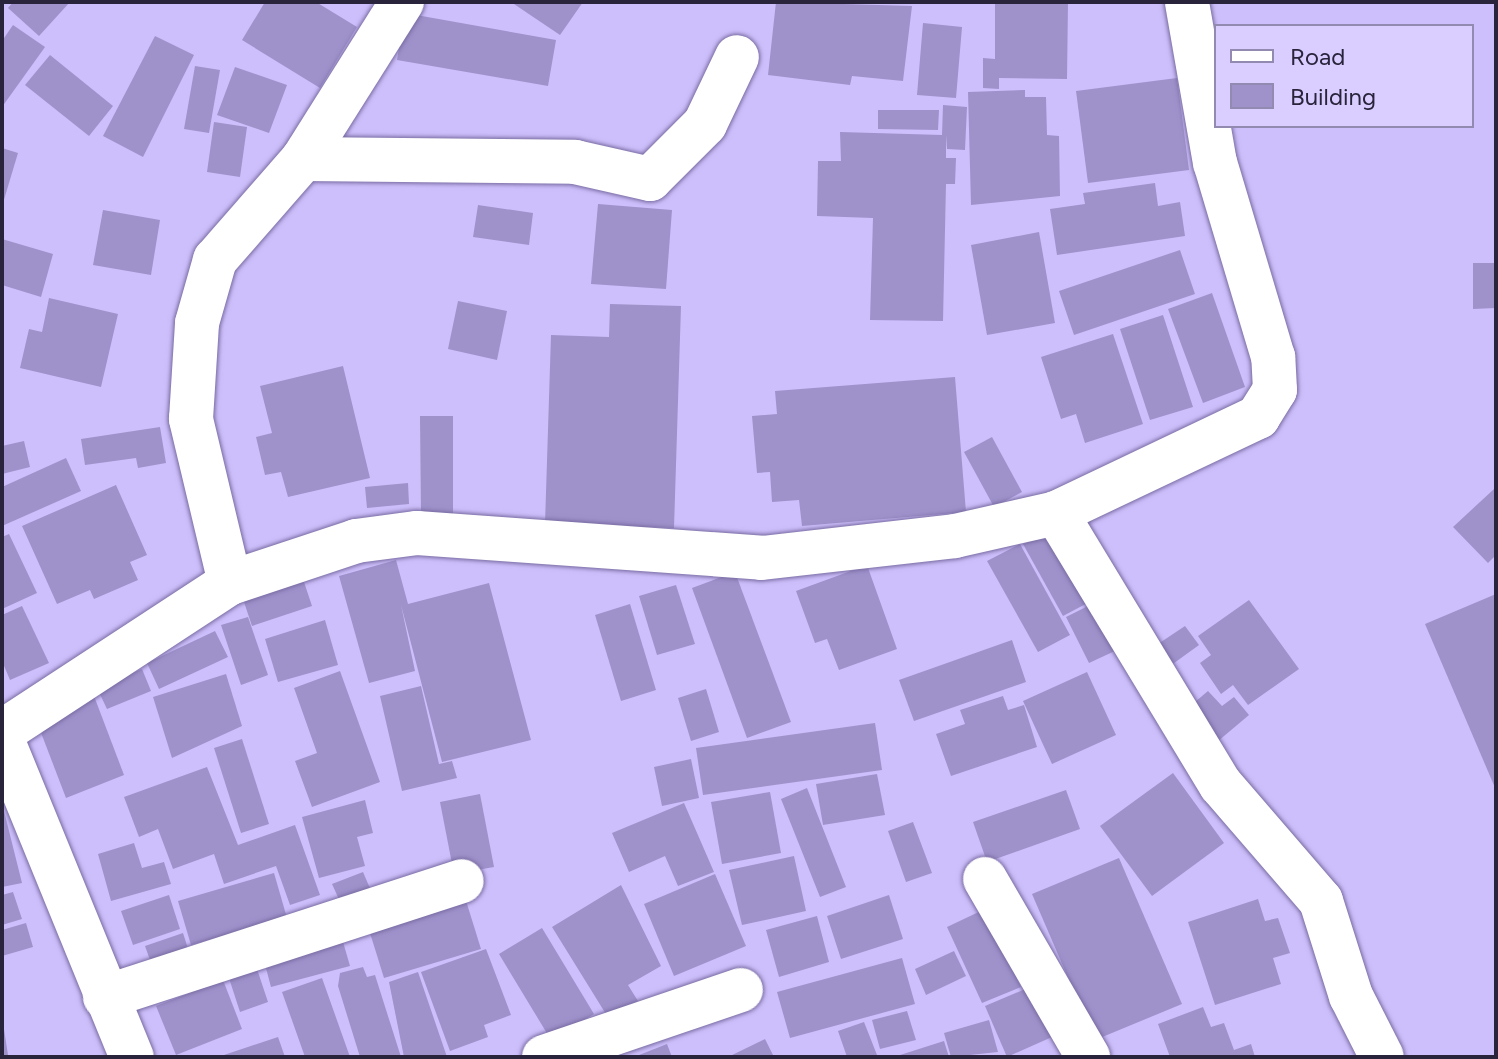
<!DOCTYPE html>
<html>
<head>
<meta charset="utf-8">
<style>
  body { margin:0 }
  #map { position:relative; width:1498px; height:1059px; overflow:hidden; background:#cdbffb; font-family:Figtree,sans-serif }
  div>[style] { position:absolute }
  .building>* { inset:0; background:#9f92cb }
  .roads { filter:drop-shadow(0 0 2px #796ba2) drop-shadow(0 0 2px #796ba2) }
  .street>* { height:44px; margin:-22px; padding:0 22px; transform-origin:22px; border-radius:22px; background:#fff }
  span { translate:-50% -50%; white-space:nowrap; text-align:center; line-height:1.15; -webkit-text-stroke:6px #d9ceff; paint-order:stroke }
  .frame { position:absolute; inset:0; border:4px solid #29243b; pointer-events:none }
  .legend { position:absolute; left:1214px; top:24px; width:260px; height:104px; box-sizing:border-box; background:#d9ceff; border:2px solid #938ab1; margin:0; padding:10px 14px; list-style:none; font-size:24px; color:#29243b }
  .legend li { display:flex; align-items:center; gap:16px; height:40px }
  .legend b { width:40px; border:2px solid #938ab1 }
</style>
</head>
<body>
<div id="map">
  <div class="building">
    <div style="clip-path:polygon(13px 2px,70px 2px,39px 36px,8px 8px)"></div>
    <div style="clip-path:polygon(265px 2px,316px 2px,357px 27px,320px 88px,242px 40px)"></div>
    <div style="clip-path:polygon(511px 2px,583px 2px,560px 35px)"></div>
    <div style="clip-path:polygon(776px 2px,912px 6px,903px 81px,852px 76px,850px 85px,768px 75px)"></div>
    <div style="clip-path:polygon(995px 2px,1068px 2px,1067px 79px,999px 78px,999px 89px,983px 88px,983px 58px,995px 59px)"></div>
    <div style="clip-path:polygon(405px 13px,556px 40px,548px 86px,397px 60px)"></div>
    <div style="clip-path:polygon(923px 23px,962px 27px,956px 98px,917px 95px)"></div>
    <div style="clip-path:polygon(13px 25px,45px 47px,2px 107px,2px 41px)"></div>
    <div style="clip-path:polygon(155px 36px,194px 55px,143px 157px,103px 136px)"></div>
    <div style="clip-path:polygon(50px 55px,113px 106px,89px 136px,25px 85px)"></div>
    <div style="clip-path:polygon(195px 66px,220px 70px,209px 133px,184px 129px)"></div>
    <div style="clip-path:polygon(235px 67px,287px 85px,269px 133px,217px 115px)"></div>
    <div style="clip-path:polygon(1177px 78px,1189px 170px,1088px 183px,1076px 91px)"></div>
    <div style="clip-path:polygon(1025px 90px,1025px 97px,1046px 97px,1047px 135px,1059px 136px,1060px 196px,971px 205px,968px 92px)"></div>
    <div style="clip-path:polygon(943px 105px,967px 107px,965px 150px,947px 149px,946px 135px,946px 158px,956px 158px,955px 184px,946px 184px,943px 321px,870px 320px,873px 218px,817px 216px,818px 161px,841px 161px,840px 132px,942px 135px)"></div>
    <div style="clip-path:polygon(878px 110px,939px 110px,938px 130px,878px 129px)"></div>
    <div style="clip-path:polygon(214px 122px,247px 127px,240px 177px,207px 172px)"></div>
    <div style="clip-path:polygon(2px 148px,18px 153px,3px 203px,2px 203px)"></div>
    <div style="clip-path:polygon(1155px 183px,1158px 206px,1180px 202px,1185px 236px,1057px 255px,1050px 209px,1085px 204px,1083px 193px)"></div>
    <div style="clip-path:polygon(598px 204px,672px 210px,666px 289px,591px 284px)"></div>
    <div style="clip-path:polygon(478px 205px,533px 213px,529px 245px,473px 237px)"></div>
    <div style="clip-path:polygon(103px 210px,160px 220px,151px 275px,93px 265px)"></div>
    <div style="clip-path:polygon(1039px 232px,1055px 323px,987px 335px,971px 245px)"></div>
    <div style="clip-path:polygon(2px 239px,53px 254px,41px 297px,2px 285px)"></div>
    <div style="clip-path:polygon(1180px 250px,1195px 294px,1074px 335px,1059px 291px)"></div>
    <div style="clip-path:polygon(1473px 263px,1496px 263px,1496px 308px,1473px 309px)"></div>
    <div style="clip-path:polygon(1212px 293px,1245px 387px,1203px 403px,1168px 309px)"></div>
    <div style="clip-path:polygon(49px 298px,118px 314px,101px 387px,20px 368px,29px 329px,42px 332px)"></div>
    <div style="clip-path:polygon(458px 301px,507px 311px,497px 360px,448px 349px)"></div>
    <div style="clip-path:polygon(610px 304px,681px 306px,674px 528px,545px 524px,551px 335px,609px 337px)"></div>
    <div style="clip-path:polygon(1163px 315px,1193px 407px,1150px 420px,1120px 329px)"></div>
    <div style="clip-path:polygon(1113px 334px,1143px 424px,1085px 443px,1076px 414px,1061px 419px,1041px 357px)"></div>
    <div style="clip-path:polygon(343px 366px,370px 478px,288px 497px,281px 472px,265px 475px,256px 437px,272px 433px,260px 386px)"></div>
    <div style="clip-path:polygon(955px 377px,966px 512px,802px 526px,799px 500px,772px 502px,770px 472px,757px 473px,752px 416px,777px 414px,775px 391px)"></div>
    <div style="clip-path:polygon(420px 416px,453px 416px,453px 516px,421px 516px)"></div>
    <div style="clip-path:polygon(160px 427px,166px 463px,138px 468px,136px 458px,85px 465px,81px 439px)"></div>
    <div style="clip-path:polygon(992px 437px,1022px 492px,994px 507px,964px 452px)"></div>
    <div style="clip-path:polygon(24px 441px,30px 467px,2px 474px,2px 446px)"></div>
    <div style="clip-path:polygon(66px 458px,81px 491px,2px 526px,2px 487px)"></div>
    <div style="clip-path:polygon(408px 483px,409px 504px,367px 508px,365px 487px)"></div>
    <div style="clip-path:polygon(116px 485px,147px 555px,130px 562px,138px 580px,94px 599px,90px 590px,57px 604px,22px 526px)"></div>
    <div style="clip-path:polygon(1494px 489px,1496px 555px,1488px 563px,1453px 527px)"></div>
    <div style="clip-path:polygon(1056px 525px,1097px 598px,1063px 616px,1023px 544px)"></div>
    <div style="clip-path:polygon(9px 534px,37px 593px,2px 609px,2px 537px)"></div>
    <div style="clip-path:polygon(1020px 544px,1070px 635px,1038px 652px,987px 561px)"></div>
    <div style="clip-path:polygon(396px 560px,408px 604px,489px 583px,531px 740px,442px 762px,401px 605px,415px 671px,369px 683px,339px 576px)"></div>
    <div style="clip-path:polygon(867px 565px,897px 649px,839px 670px,827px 639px,815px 643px,796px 591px)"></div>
    <div style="clip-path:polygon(735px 572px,791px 722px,747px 738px,692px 588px)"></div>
    <div style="clip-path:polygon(301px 573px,312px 606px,252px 626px,241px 593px)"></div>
    <div style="clip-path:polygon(676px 585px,695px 644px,657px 655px,639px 596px)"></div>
    <div style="clip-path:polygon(1496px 594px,1496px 790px,1425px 624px)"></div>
    <div style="clip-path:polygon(1249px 600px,1299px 669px,1248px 705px,1233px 685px,1221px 694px,1200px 663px,1211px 655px,1198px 636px)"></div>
    <div style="clip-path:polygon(1094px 603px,1117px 650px,1089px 663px,1066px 617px)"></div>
    <div style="clip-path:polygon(630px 604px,656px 690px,621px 701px,595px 615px)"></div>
    <div style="clip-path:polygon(22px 606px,49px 663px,10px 680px,2px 661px,2px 615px)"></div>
    <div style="clip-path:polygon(248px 617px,268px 675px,241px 685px,221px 625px)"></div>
    <div style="clip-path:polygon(325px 620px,338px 665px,278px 682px,265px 639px)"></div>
    <div style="clip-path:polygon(1185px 626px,1199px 645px,1170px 666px,1155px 646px)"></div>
    <div style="clip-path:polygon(215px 631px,228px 657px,159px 689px,147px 663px)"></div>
    <div style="clip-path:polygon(1012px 640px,1026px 682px,914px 721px,899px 680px)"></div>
    <div style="clip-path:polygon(142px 669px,151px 691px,107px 709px,97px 688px)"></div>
    <div style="clip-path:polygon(340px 671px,380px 782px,312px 807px,295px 761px,317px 753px,294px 688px)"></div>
    <div style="clip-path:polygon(1087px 672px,1116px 735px,1052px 764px,1023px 701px)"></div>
    <div style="clip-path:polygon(226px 674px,242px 726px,172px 758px,153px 697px)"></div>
    <div style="clip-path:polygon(421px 686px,439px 764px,452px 761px,457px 778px,402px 791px,380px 696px)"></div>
    <div style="clip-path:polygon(706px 689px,719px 732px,691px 741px,678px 698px)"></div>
    <div style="clip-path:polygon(1208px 691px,1222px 706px,1234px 697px,1249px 715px,1211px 747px,1182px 713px)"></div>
    <div style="clip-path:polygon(94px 696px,124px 775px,66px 798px,35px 717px)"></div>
    <div style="clip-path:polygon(1003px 696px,1008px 710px,1024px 705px,1037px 747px,951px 776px,936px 734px,965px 724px,960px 710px)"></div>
    <div style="clip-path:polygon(875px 723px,882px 770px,703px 795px,696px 748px)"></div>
    <div style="clip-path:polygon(242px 739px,269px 824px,241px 833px,214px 748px)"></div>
    <div style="clip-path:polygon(691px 759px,699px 798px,662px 806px,654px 767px)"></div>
    <div style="clip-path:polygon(207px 767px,238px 845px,295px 825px,320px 895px,290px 905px,276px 866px,224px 884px,214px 854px,173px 869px,158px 829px,139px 837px,124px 797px)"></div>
    <div style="clip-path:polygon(1173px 773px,1224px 843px,1152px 896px,1100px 826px)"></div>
    <div style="clip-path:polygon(877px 774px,885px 815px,823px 825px,816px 784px)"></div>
    <div style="clip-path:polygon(807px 788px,846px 887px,820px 897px,781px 799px)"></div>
    <div style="clip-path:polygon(1066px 790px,1080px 829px,987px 862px,973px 822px)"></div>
    <div style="clip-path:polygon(770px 792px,781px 853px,722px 864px,711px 802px)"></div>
    <div style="clip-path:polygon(480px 794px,494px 867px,454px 874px,440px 802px)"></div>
    <div style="clip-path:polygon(365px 800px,373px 833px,357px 837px,365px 866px,319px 878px,302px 817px)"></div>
    <div style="clip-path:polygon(2px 803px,22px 883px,2px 887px)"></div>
    <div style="clip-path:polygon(684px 803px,714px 872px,678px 886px,665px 856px,629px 872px,612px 833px)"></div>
    <div style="clip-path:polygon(913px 822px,932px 873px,906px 882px,888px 831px)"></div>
    <div style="clip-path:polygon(134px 843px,142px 868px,164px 862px,171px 884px,111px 901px,98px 854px)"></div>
    <div style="clip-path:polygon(794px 856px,806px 911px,742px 925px,729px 870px)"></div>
    <div style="clip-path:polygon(1119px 858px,1182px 1004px,1095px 1040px,1032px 894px)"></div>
    <div style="clip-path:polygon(363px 872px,372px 893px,342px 906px,332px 884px)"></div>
    <div style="clip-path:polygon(274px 873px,287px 918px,191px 945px,178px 901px)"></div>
    <div style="clip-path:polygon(715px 874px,746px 946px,674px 976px,644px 904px)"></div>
    <div style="clip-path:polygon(621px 885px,661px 966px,628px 985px,638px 1001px,609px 1019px,552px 927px)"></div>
    <div style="clip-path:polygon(463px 891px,481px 949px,384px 978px,366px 920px)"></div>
    <div style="clip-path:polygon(13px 892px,22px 919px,2px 925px,2px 895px)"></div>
    <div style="clip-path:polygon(169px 895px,180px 929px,133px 945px,121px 911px)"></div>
    <div style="clip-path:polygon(889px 895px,903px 939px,841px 959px,827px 916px)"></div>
    <div style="clip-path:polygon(1258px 899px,1265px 921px,1278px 918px,1290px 953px,1273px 958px,1281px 984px,1215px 1005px,1188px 922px)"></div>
    <div style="clip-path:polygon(985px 909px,1021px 987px,982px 1003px,947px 927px)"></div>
    <div style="clip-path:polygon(817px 916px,829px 962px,779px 977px,766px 930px)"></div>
    <div style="clip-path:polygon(26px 923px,33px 947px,2px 956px,2px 930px)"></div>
    <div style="clip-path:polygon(542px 928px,594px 1014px,551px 1040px,499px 954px)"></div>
    <div style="clip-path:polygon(183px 933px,191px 958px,150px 960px,145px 946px)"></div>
    <div style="clip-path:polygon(341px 935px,350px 966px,271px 987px,263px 957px)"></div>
    <div style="clip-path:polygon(486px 949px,511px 1015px,484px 1025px,488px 1037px,450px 1051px,421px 972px)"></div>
    <div style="clip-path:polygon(954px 951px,966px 976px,926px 995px,915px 969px)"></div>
    <div style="clip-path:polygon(902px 958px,915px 1004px,790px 1038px,777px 992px)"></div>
    <div style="clip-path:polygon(256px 966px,268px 1002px,240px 1012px,228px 975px)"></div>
    <div style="clip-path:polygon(363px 967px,367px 977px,375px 975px,401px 1057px,360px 1057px,338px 986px,340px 973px)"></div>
    <div style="clip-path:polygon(418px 972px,447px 1057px,404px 1057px,389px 982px)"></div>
    <div style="clip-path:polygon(322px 978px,350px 1057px,305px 1057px,282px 992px)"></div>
    <div style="clip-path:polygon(223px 980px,242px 1029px,176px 1055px,156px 1006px)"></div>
    <div style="clip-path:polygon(1030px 987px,1052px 1037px,1007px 1057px,985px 1006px)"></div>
    <div style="clip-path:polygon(1203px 1007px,1211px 1027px,1224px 1023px,1234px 1050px,1251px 1044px,1255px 1057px,1170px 1057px,1158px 1024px)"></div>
    <div style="clip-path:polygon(907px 1011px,916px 1040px,880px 1049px,872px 1020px)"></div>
    <div style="clip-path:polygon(989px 1020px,998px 1052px,951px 1057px,944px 1033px)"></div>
    <div style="clip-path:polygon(864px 1022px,877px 1055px,847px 1057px,838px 1031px)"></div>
    <div style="clip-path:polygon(4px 1029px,8px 1055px,2px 1056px,2px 1030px)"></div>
    <div style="clip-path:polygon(278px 1037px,285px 1057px,221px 1057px,221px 1056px)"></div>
    <div style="clip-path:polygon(765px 1039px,774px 1057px,728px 1057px)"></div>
    <div style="clip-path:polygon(944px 1041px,949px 1057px,897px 1057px,897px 1056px)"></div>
    <div style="clip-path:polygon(667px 1044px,672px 1057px,634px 1057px)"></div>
  </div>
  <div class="roads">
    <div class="street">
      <div style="left:303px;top:159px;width:272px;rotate:0.6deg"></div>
      <div style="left:575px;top:162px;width:77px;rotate:12.8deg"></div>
      <div style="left:650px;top:179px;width:78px;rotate:-45deg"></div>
      <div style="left:705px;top:124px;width:74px;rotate:-64.5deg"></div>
      <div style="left:1056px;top:513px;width:318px;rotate:58.8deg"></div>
      <div style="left:1221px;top:785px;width:153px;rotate:49.2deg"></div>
      <div style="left:1321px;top:901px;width:100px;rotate:72.5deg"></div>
      <div style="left:1351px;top:996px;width:68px;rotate:63.1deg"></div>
      <div style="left:230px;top:583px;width:169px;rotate:-103.4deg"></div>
      <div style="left:191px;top:419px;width:96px;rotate:-86.4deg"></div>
      <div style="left:197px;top:323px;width:66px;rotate:-74.1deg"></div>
      <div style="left:215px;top:260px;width:134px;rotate:-48.9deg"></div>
      <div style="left:303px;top:159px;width:186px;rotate:-57.8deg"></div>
      <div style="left:2px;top:732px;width:272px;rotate:-33.2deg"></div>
      <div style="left:230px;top:583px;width:133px;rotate:-18.4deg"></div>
      <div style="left:356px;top:541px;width:62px;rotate:-7.5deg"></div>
      <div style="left:417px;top:533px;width:346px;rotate:4.1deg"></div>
      <div style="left:762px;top:558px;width:194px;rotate:-6.5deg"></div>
      <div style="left:955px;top:536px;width:104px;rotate:-12.8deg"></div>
      <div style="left:1056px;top:513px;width:224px;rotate:-25.4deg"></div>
      <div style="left:1258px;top:417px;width:32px;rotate:-58deg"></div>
      <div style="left:1275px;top:390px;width:33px;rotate:-93deg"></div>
      <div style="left:1273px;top:357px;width:202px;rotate:-106.6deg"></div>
      <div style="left:1215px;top:163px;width:163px;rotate:-99.9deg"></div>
      <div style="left:2px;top:739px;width:344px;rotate:67.8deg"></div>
      <div style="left:985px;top:879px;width:206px;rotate:59.9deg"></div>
      <div style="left:105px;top:997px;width:375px;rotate:-18deg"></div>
      <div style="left:544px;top:1057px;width:208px;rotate:-18.8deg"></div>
    </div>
  </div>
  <div class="frame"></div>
  <ul class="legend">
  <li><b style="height:10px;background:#fff"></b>Road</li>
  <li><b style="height:22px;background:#9f92cb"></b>Building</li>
  </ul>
</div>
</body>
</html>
